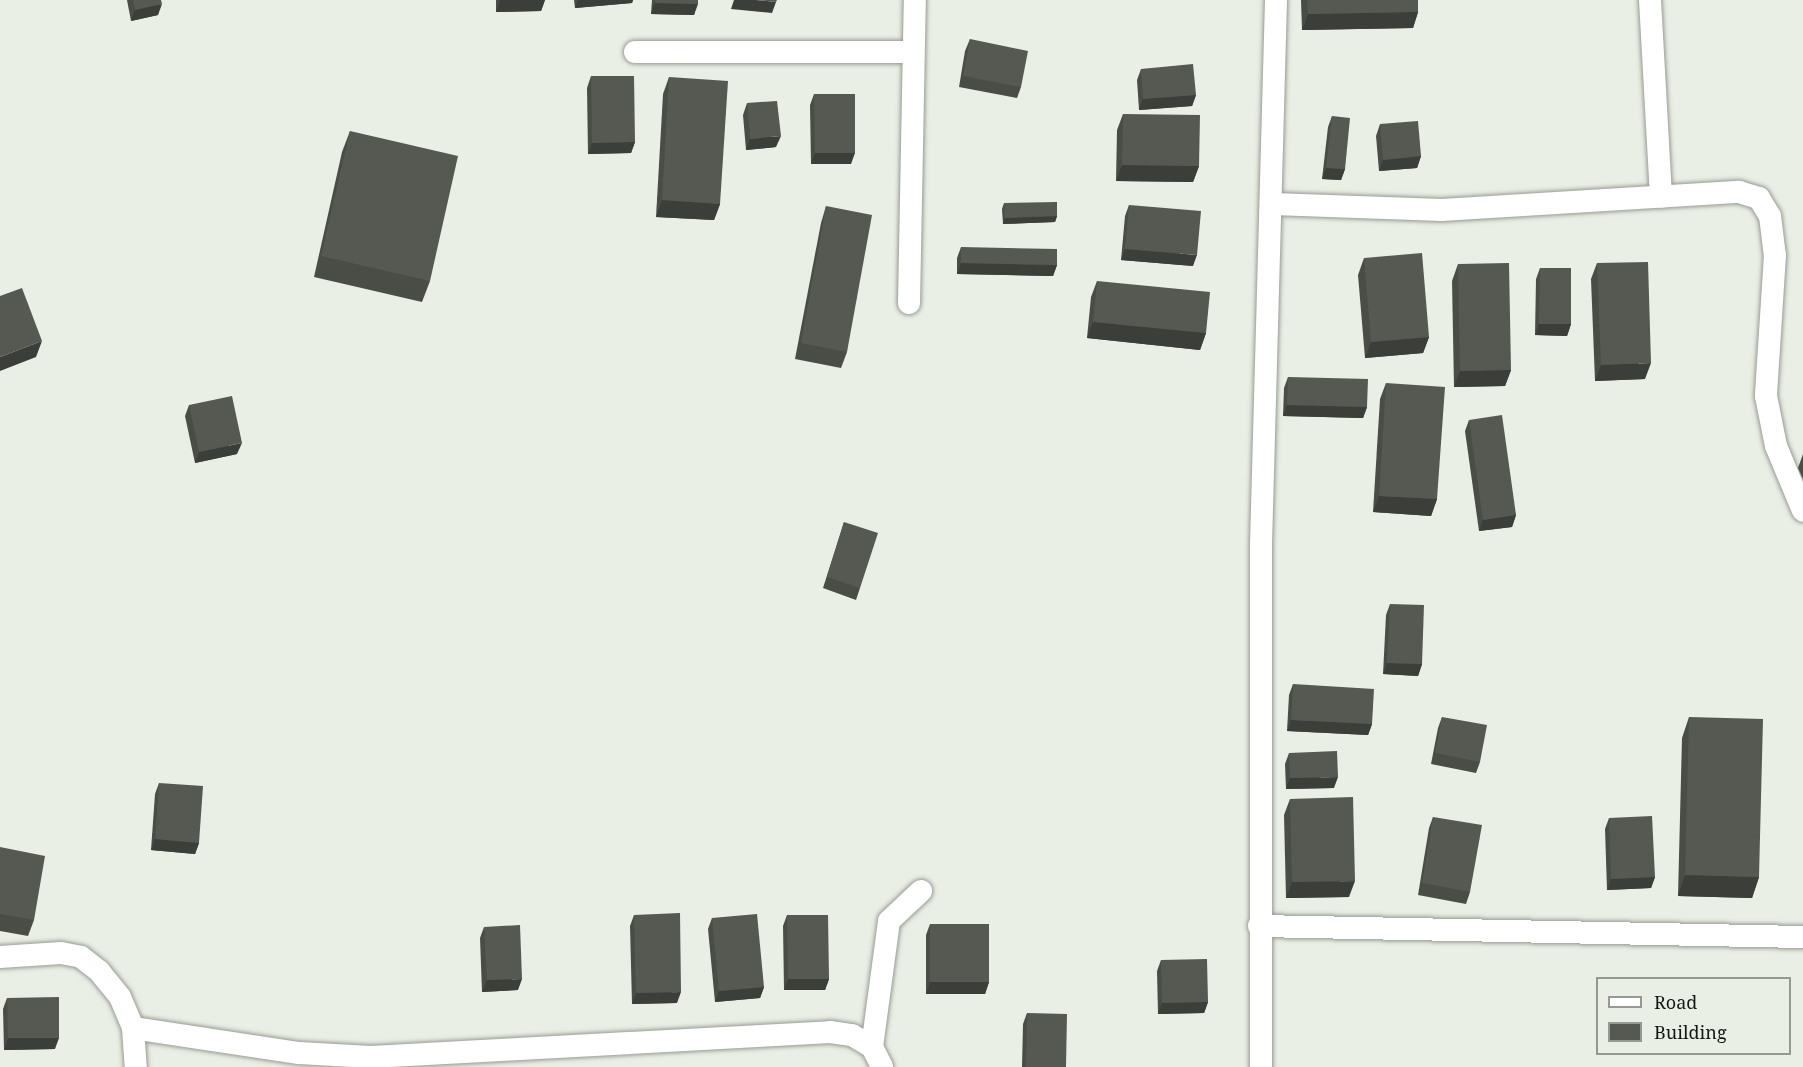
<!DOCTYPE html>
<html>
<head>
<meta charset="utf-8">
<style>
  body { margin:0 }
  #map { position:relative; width:1803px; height:1067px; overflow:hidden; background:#eaefe5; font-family:"Noto Serif",serif }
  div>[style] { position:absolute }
  .roads { filter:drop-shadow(0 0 2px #979c93) drop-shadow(0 0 2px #979c93) }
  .street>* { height:22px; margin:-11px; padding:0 11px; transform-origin:11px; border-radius:11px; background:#fff }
  .wall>* { inset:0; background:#494d46 }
  .shaded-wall>* { inset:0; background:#3c3e39 }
  .building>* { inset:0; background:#555951 }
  span { translate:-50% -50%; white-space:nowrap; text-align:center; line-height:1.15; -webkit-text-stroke:6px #eaefe5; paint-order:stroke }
  .legend { position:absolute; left:1596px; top:977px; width:195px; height:78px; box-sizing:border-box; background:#eaefe5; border:2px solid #959991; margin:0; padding:8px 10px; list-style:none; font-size:18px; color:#151714 }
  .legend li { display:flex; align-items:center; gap:12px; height:30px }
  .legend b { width:30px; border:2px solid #959991 }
</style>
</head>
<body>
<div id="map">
  <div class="roads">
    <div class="street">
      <div style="left:1650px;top:0;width:197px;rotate:86.8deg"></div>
      <div style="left:635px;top:52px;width:278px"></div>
      <div style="left:1273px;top:204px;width:169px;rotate:2deg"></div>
      <div style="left:1442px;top:210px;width:298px;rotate:-3.5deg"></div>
      <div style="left:1739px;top:192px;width:21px;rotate:17deg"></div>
      <div style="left:1759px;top:198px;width:21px;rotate:59deg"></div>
      <div style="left:1770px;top:216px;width:39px;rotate:83deg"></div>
      <div style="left:1775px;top:255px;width:141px;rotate:93.7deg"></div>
      <div style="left:1766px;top:396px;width:51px;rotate:78.7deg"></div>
      <div style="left:1776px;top:446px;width:70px;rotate:67.4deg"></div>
      <div style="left:909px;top:303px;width:303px;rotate:-88.9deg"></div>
      <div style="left:1259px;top:926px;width:544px;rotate:1.16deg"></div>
      <div style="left:0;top:957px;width:61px;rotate:-3.8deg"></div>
      <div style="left:61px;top:953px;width:20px;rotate:11deg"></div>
      <div style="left:81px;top:957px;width:23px;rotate:38deg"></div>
      <div style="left:99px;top:971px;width:33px;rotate:51deg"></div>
      <div style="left:120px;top:997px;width:34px;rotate:67deg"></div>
      <div style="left:133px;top:1028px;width:39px;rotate:86deg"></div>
      <div style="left:133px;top:1028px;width:168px;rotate:8.6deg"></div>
      <div style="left:299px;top:1053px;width:72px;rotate:3.2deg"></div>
      <div style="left:371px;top:1057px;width:460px;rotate:-3.1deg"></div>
      <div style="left:830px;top:1032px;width:22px;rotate:8deg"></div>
      <div style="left:852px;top:1035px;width:23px;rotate:31deg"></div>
      <div style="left:872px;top:1047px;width:22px;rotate:63deg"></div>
      <div style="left:872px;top:1047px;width:127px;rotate:-82.3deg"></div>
      <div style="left:889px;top:921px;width:44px;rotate:-43.2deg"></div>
      <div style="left:1261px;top:1067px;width:523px;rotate:-90deg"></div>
      <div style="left:1261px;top:544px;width:544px;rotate:-88.42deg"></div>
    </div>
  </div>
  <div class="wall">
    <div style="clip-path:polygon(127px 0,161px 0,158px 15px,131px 21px)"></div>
    <div style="clip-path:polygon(496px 0,545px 0,541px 11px,496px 12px)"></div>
    <div style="clip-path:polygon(574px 0,633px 0,632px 3px,575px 8px)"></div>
    <div style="clip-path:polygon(652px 0,698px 0,694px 15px,651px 14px)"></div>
    <div style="clip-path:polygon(1301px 0,1418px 0,1418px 12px,1413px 28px,1302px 30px)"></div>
    <div style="clip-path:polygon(970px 39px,1021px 87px,1017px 98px,959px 87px,965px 51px)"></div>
    <div style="clip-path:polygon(1141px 69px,1196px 95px,1192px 106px,1139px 110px,1137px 80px)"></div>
    <div style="clip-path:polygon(591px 76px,635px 142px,631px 153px,588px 154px,587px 88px)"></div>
    <div style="clip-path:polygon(669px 77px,720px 204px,714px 220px,656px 217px,663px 94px)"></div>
    <div style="clip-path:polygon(814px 94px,851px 164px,811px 164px,810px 105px)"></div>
    <div style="clip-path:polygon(747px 103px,776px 147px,746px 150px,743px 115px)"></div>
    <div style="clip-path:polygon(1123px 114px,1199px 166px,1193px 182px,1116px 181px,1117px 130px)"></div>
    <div style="clip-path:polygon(1332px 116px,1345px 169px,1341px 180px,1322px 179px,1328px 127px)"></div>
    <div style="clip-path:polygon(1380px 124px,1421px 156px,1417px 168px,1379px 171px,1376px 136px)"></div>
    <div style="clip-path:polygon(350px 131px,430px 281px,422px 302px,314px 277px,342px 152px)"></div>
    <div style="clip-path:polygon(1004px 203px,1057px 216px,1055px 222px,1003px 224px,1002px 209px)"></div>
    <div style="clip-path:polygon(1129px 205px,1193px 266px,1121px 260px,1125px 216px)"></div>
    <div style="clip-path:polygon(826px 206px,847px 352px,841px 368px,795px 359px,821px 223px)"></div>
    <div style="clip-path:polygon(961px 247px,1057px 265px,1053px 276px,957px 274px,957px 258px)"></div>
    <div style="clip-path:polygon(1364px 258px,1429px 337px,1423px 353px,1365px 358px,1358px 275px)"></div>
    <div style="clip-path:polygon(1597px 263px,1645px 379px,1595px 381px,1591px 279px)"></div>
    <div style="clip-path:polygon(1458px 264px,1511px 370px,1505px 386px,1454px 387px,1452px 281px)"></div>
    <div style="clip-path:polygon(1540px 268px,1571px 324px,1567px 336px,1535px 335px,1536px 279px)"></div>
    <div style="clip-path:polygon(1097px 281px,1206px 333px,1200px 350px,1087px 338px,1091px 297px)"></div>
    <div style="clip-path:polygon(1288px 377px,1367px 407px,1363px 418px,1283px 416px,1284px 388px)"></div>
    <div style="clip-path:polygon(1386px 383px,1437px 499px,1431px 516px,1373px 512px,1380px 399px)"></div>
    <div style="clip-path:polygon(189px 405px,237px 454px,195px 463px,185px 416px)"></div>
    <div style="clip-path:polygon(1469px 420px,1516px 515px,1512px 527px,1479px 531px,1465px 431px)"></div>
    <div style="clip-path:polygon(1803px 454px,1803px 479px,1798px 468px)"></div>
    <div style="clip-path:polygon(844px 522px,860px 588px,856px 600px,823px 588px)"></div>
    <div style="clip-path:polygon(1390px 604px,1422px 664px,1418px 676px,1383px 674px,1386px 615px)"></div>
    <div style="clip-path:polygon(1293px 684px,1372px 724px,1368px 735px,1287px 731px,1289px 695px)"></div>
    <div style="clip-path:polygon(1442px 717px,1480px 762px,1476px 773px,1431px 764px,1438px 728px)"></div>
    <div style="clip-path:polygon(1689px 717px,1759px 877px,1752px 898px,1678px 896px,1682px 738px)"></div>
    <div style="clip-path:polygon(1289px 753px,1334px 788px,1286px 789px,1285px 764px)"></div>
    <div style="clip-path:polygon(159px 783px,199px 843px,195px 854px,151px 850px,155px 794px)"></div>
    <div style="clip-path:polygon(1290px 799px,1349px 897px,1286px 898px,1284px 815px)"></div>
    <div style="clip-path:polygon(1433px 817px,1470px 892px,1466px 904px,1418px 895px,1429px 828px)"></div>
    <div style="clip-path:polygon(1609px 818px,1655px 877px,1651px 888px,1607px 890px,1605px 829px)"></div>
    <div style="clip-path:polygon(0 847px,34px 920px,28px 936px,0 931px)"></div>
    <div style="clip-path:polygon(634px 915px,677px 1003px,632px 1004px,630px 926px)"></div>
    <div style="clip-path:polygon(787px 915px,829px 979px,825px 990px,784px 990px,783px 926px)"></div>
    <div style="clip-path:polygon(712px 918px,764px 987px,760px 998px,715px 1002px,708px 929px)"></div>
    <div style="clip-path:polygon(930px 924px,989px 982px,985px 994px,926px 994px,926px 935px)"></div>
    <div style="clip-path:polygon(484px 927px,518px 990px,482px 992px,480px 938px)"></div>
    <div style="clip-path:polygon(1161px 960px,1208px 1002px,1204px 1013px,1158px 1014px,1157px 971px)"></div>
    <div style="clip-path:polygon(7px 998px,55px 1049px,4px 1050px,3px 1009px)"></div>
    <div style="clip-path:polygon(1027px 1013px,1066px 1067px,1022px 1067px,1023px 1024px)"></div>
  </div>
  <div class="shaded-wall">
    <div style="clip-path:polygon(500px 0,545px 0,541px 11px,496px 12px)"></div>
    <div style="clip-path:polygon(578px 0,633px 0,632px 3px,575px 8px)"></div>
    <div style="clip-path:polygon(734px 0,756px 0,776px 2px,772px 13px,731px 9px)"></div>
    <div style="clip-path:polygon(655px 3px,698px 4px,694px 15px,651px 14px)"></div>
    <div style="clip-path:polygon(162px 4px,158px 15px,131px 21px,135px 10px)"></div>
    <div style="clip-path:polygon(1418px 12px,1413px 28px,1302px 30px,1308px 14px)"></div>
    <div style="clip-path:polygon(1196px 95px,1192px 106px,1139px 110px,1143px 99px)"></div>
    <div style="clip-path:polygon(781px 136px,776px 147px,746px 150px,750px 139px)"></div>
    <div style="clip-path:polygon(635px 142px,631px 153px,588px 154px,592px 143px)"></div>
    <div style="clip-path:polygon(815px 153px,855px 153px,851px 164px,811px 164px)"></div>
    <div style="clip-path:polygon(1421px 156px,1417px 168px,1379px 171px,1383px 160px)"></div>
    <div style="clip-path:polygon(1122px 165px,1199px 166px,1193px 182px,1116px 181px)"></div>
    <div style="clip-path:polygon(1326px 168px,1345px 169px,1341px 180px,1322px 179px)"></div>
    <div style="clip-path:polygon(662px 200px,720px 204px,714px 220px,656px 217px)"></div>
    <div style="clip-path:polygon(1057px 216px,1055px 222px,1003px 224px,1005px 218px)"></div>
    <div style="clip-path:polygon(1125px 249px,1197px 255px,1193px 266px,1121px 260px)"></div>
    <div style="clip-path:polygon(961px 263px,1057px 265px,1053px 276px,957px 274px)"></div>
    <div style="clip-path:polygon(1093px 322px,1206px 333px,1200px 350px,1087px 338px)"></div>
    <div style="clip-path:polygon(1539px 324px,1571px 324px,1567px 336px,1535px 335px)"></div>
    <div style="clip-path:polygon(1429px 337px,1423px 353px,1365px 358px,1371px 342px)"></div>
    <div style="clip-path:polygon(42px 341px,36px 357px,0 371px,0 357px)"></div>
    <div style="clip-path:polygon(1651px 363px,1645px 379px,1595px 381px,1601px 365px)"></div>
    <div style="clip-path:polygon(1511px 370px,1505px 386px,1454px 387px,1460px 371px)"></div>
    <div style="clip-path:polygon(1287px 405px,1367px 407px,1363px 418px,1283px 416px)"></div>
    <div style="clip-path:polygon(242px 443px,237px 454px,195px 463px,199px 452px)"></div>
    <div style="clip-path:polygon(1379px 496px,1437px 499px,1431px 516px,1373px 512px)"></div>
    <div style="clip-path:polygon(1516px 515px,1512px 527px,1479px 531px,1483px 520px)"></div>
    <div style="clip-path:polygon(1387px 663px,1422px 664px,1418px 676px,1383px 674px)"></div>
    <div style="clip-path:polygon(1291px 720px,1372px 724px,1368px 735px,1287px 731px)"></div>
    <div style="clip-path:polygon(1338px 777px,1334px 788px,1286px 789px,1290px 778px)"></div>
    <div style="clip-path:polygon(155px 839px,199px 843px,195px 854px,151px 850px)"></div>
    <div style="clip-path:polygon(1685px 875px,1759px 877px,1752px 898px,1678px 896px)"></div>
    <div style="clip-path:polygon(1655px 877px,1651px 888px,1607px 890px,1611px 879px)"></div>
    <div style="clip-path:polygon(1355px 881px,1349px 897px,1286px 898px,1292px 882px)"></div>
    <div style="clip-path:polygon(522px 979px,518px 990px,482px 992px,487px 980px)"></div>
    <div style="clip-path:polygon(788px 979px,829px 979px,825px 990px,784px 990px)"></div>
    <div style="clip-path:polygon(930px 982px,989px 982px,985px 994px,926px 994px)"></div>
    <div style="clip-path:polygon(764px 987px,760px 998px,715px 1002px,719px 991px)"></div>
    <div style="clip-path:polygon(681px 992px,677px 1003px,632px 1004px,636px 993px)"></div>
    <div style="clip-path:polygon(1208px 1002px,1204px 1013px,1158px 1014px,1162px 1003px)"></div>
    <div style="clip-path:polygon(8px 1038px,59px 1038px,55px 1049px,4px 1050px)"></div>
  </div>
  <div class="building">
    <div style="clip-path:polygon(133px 0,161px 0,162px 4px,135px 10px)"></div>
    <div style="clip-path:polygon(655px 0,698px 0,698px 4px,655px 3px)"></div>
    <div style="clip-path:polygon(756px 0,777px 0,776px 2px)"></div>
    <div style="clip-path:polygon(1307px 0,1418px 0,1418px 12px,1308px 14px)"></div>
    <div style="clip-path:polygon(970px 39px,1028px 51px,1021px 87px,963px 76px)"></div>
    <div style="clip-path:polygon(1193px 64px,1196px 95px,1143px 99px,1141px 69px)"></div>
    <div style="clip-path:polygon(591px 76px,634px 76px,635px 142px,592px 143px)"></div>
    <div style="clip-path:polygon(669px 77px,728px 81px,720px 204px,662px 200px)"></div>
    <div style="clip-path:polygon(814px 94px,855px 94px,855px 153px,815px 153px)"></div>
    <div style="clip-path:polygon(777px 101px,781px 136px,750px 139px,747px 103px)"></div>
    <div style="clip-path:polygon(1123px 114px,1200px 115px,1199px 166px,1122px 165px)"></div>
    <div style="clip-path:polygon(1332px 116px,1350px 118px,1345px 169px,1326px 168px)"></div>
    <div style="clip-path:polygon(1418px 121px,1421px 156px,1383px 160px,1380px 124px)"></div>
    <div style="clip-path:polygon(350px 131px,458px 156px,430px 281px,321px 256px)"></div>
    <div style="clip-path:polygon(1057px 202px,1057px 216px,1005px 218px,1004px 203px)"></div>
    <div style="clip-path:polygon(1129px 205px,1201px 211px,1197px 255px,1125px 249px)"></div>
    <div style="clip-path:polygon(826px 206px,872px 215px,847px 352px,801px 343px)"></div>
    <div style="clip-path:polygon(961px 247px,1057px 249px,1057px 265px,961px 263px)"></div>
    <div style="clip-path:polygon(1422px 253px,1429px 337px,1371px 342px,1364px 258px)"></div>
    <div style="clip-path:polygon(1648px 262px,1651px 363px,1601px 365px,1597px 263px)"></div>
    <div style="clip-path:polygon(1509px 263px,1511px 370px,1460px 371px,1458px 264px)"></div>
    <div style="clip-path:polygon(1540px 268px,1571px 268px,1571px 324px,1539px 324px)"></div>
    <div style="clip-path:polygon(1097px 281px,1210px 292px,1206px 333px,1093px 322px)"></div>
    <div style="clip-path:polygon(22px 288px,42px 341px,0 357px,0 296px)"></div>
    <div style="clip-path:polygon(1288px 377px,1368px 379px,1367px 407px,1287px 405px)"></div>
    <div style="clip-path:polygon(1386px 383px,1445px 387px,1437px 499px,1379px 496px)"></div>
    <div style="clip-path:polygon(232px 396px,242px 443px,199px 452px,189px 405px)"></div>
    <div style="clip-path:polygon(1502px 415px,1516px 515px,1483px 520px,1469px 420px)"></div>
    <div style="clip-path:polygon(844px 522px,878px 533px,860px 588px,827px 577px)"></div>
    <div style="clip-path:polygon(1390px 604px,1424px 605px,1422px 664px,1387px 663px)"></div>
    <div style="clip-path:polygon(1293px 684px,1374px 689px,1372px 724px,1291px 720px)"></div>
    <div style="clip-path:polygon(1442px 717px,1487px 725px,1480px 762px,1435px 753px)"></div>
    <div style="clip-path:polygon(1689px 717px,1763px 719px,1759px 877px,1685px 875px)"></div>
    <div style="clip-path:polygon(1337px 751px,1338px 777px,1290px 778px,1289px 753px)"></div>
    <div style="clip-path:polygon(159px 783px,203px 786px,199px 843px,155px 839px)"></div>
    <div style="clip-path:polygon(1353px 797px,1355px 881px,1292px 882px,1290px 799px)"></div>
    <div style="clip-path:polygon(1652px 816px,1655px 877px,1611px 879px,1609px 818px)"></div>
    <div style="clip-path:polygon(1433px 817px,1482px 825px,1470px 892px,1422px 883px)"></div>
    <div style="clip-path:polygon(0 847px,45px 856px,34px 920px,0 914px)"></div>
    <div style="clip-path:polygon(680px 913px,681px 992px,636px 993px,634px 915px)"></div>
    <div style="clip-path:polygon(757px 914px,764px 987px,719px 991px,712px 918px)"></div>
    <div style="clip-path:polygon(787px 915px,828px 915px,829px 979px,788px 979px)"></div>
    <div style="clip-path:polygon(930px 924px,989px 924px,989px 982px,930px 982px)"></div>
    <div style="clip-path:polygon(520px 925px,522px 979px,487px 980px,484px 927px)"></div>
    <div style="clip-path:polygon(1207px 959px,1208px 1002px,1162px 1003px,1161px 960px)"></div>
    <div style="clip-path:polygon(59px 997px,59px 1038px,8px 1038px,7px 998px)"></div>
    <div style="clip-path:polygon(1027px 1013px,1067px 1014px,1066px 1067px,1026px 1067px)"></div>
  </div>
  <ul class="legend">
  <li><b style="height:8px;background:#fff"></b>Road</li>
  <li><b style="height:16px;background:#555951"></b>Building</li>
  </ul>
</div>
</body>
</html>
